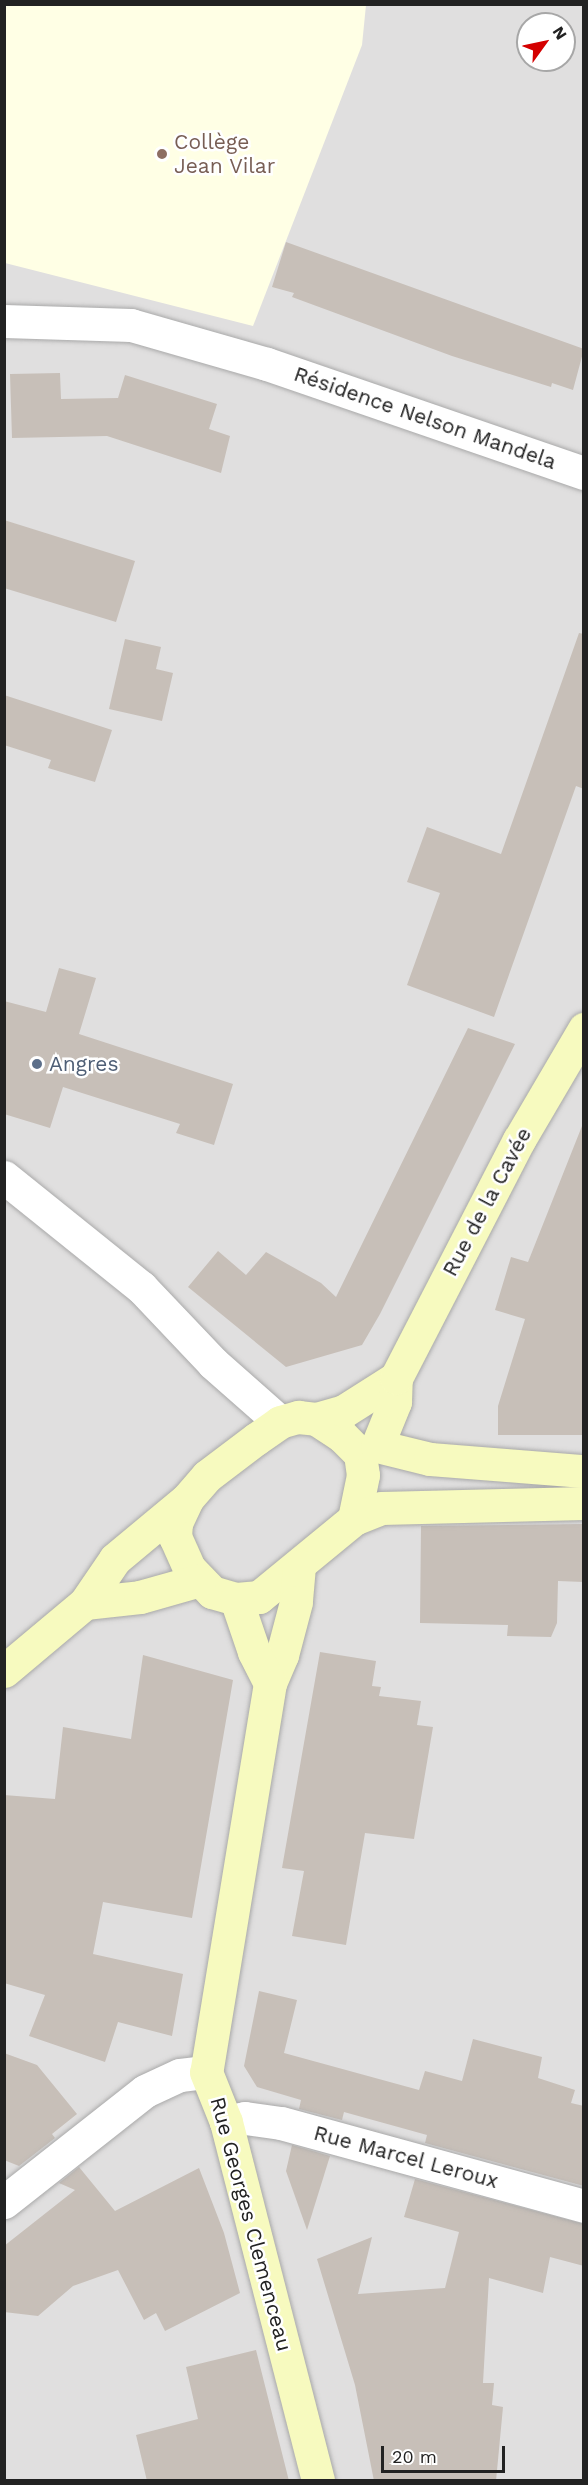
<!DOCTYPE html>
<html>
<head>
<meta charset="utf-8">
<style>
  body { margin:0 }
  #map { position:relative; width:588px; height:2485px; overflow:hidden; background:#f2efe9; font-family:"Work Sans",sans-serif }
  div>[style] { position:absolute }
  .residential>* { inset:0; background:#e0dfdf }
  .education>* { inset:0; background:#ffffe5 }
  .building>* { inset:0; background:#c7bfb8 }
  .roads { filter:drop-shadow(0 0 2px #a9a9a9) drop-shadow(0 0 2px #a9a9a9) }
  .street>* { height:33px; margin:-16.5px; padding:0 16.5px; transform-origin:16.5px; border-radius:16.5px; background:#fff }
  .secondary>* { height:33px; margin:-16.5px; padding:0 16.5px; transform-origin:16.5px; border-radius:16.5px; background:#f7fabf }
  .dots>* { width:16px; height:16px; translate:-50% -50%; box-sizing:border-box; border:3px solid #fff; border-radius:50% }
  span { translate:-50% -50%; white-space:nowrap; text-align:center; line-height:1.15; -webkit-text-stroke:5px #fff; paint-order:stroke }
  .education-label { font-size:21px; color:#785e54 }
  .left { translate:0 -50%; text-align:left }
  .street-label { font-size:21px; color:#222 }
  .service-label { font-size:21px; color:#4e5e75 }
  .frame { position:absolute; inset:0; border:6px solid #222; pointer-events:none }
  .north { position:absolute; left:516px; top:12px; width:60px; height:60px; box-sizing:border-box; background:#fff; border:2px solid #a7a7a7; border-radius:50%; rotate:57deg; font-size:16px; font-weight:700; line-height:24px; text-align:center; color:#222 }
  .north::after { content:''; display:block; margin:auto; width:21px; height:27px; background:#d40000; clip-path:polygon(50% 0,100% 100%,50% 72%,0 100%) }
  .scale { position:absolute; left:381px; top:2446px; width:124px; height:27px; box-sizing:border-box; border:3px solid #222; border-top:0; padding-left:8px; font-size:18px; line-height:21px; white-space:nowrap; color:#222; -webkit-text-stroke:4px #fff; paint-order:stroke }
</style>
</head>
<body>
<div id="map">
  <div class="residential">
    <div style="clip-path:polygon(evenodd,5px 5px,583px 5px,583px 2480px,5px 2480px,5px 5px,528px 24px,564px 24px,564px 60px,528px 60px,528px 24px)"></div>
  </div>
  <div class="education">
    <div style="clip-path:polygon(4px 5px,366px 5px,362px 45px,253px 326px,5px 263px)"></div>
  </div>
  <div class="building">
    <div style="clip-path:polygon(286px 242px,584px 349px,573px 390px,552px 383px,551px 387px,452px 356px,292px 297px,294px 293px,272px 287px)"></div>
    <div style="clip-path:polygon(60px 373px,61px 399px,118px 398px,125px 375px,217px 404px,209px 429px,230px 436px,221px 473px,107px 436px,12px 438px,10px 374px)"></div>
    <div style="clip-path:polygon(4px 520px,135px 561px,116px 622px,4px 588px)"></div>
    <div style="clip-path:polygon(579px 633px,584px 634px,584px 789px,576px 786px,494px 1017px,407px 985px,440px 893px,407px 882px,427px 827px,501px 854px)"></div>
    <div style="clip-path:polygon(125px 639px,161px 647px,156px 669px,173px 673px,162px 721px,109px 709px)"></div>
    <div style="clip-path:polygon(4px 695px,112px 730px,95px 782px,48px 768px,51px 760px,4px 745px)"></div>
    <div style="clip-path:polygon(59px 968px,96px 978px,79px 1034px,233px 1084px,214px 1145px,176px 1133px,180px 1124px,63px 1087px,50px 1128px,4px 1114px,4px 1001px,46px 1012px)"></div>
    <div style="clip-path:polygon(468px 1028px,515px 1044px,380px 1314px,362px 1345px,286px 1367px,188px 1287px,218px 1251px,246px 1275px,266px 1252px,321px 1283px,336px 1297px)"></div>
    <div style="clip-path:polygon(582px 1126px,584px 1435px,498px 1435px,498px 1406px,525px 1319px,495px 1310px,511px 1257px,528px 1262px)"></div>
    <div style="clip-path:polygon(584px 1524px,584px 1582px,558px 1581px,557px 1623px,551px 1637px,507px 1636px,508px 1625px,420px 1623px,421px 1526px)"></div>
    <div style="clip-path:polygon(320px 1652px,376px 1661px,372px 1686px,381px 1687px,379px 1696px,421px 1701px,417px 1725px,433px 1727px,414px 1839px,365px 1833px,346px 1945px,292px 1936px,304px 1871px,282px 1868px)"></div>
    <div style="clip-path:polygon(143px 1655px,233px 1680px,192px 1918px,103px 1902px,93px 1954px,183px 1974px,172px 2036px,118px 2022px,105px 2062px,29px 2036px,45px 1995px,4px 1983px,4px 1795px,55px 1799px,63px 1727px,131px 1739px)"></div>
    <div style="clip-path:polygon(259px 1991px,297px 2000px,284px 2053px,419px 2090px,425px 2071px,462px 2081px,473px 2039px,542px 2057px,538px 2078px,575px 2090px,571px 2103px,584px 2106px,584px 2186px,425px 2143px,427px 2135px,344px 2112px,342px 2120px,299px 2109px,301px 2100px,257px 2087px,244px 2066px)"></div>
    <div style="clip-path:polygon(4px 2053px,37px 2065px,77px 2114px,52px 2134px,55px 2138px,19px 2166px,4px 2160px)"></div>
    <div style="clip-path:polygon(292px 2145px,330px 2156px,307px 2230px,286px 2171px)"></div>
    <div style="clip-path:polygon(79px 2167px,115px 2211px,199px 2168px,224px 2233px,240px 2293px,165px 2331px,156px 2313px,144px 2320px,118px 2270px,73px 2286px,38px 2316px,4px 2312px,4px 2246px,75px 2190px,59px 2183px)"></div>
    <div style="clip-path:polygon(415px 2179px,584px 2224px,584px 2266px,550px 2257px,543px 2293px,489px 2278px,483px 2383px,494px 2383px,492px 2405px,503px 2407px,496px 2481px,374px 2481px,355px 2385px,317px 2259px,372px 2237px,358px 2294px,445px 2288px,459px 2232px,404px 2217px)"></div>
    <div style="clip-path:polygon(256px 2350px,289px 2481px,147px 2481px,136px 2435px,198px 2419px,186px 2367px)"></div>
  </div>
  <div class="roads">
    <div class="street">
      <div style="left:4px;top:321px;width:127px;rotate:1.8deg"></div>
      <div style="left:131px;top:325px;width:141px;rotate:16deg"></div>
      <div style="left:267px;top:364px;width:335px;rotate:19deg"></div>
      <div style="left:4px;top:1177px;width:176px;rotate:38.8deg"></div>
      <div style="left:141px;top:1287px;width:105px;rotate:46.5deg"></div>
      <div style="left:213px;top:1363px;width:89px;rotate:41.4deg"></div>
      <div style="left:226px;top:2122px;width:19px;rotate:-12deg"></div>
      <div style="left:245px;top:2118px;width:36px;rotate:8deg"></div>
      <div style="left:281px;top:2123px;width:314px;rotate:15.3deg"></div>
      <div style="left:4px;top:2202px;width:179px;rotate:-38.2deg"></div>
      <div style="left:145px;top:2091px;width:38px;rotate:-25deg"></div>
      <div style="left:180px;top:2075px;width:26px;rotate:-7deg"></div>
    </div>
    <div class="secondary">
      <div style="left:298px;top:1417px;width:18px;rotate:6deg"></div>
      <div style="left:316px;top:1419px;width:30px;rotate:33deg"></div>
      <div style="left:341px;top:1435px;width:27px;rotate:45deg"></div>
      <div style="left:360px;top:1454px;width:21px;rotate:82deg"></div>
      <div style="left:363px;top:1475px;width:45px;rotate:101.6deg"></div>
      <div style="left:354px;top:1519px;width:123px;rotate:140.6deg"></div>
      <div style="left:259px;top:1597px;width:23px;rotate:175deg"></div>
      <div style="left:236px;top:1599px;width:25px;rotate:-164deg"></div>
      <div style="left:212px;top:1592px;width:33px;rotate:-134deg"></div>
      <div style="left:189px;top:1568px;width:34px;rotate:-114deg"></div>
      <div style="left:175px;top:1537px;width:14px;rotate:-86deg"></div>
      <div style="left:176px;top:1523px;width:26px;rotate:-65deg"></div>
      <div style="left:187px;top:1499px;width:30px;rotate:-49deg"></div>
      <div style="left:207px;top:1476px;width:61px;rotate:-37.1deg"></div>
      <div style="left:256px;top:1439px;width:29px;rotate:-35deg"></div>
      <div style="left:280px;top:1422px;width:19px;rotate:-16deg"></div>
      <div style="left:316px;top:1419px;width:29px;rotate:-16deg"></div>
      <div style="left:344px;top:1411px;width:62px;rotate:-32.4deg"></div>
      <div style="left:377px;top:1446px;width:48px;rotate:-67.8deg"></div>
      <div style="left:395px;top:1402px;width:24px;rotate:-88deg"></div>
      <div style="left:396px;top:1378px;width:268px;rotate:-62.7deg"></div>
      <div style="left:519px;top:1140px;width:129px;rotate:-59.6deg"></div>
      <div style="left:377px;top:1446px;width:55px;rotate:13.8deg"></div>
      <div style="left:430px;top:1459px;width:154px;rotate:4.5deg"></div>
      <div style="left:354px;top:1519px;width:29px;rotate:-22deg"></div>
      <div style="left:381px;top:1508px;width:203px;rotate:-1.4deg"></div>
      <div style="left:299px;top:1566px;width:36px;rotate:95deg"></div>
      <div style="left:296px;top:1602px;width:55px;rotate:104.8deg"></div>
      <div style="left:282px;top:1655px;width:30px;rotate:113deg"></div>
      <div style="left:270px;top:1683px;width:394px;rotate:99.3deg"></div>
      <div style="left:206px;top:2072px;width:54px;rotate:68.2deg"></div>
      <div style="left:226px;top:2122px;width:370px;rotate:75.6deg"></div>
      <div style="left:236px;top:1599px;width:56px;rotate:71.2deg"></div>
      <div style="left:254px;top:1652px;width:35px;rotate:63deg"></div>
      <div style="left:85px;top:1603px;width:55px;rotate:-6.2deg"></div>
      <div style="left:140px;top:1597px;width:62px;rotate:-15.8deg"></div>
      <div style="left:4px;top:1671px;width:106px;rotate:-40deg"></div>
      <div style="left:85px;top:1603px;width:53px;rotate:-55.7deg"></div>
      <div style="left:115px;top:1559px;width:94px;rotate:-39.8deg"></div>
    </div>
  </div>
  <div class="dots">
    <div style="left:162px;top:154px;background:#8d6e63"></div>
    <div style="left:37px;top:1064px;background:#5c6f8a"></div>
  </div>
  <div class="education-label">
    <span class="left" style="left:174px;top:154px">Collège<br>Jean Vilar</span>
  </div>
  <div class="street-label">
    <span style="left:425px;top:418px;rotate:19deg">Résidence Nelson Mandela</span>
    <span style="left:487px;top:1202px;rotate:-62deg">Rue de la Cavée</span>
    <span style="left:406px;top:2157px;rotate:15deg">Rue Marcel Leroux</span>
    <span style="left:251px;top:2224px;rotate:75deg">Rue Georges Clemenceau</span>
  </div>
  <div class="service-label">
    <span class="left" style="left:49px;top:1064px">Angres</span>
  </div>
  <div class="frame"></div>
  <div class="north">N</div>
  <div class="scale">20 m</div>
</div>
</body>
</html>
